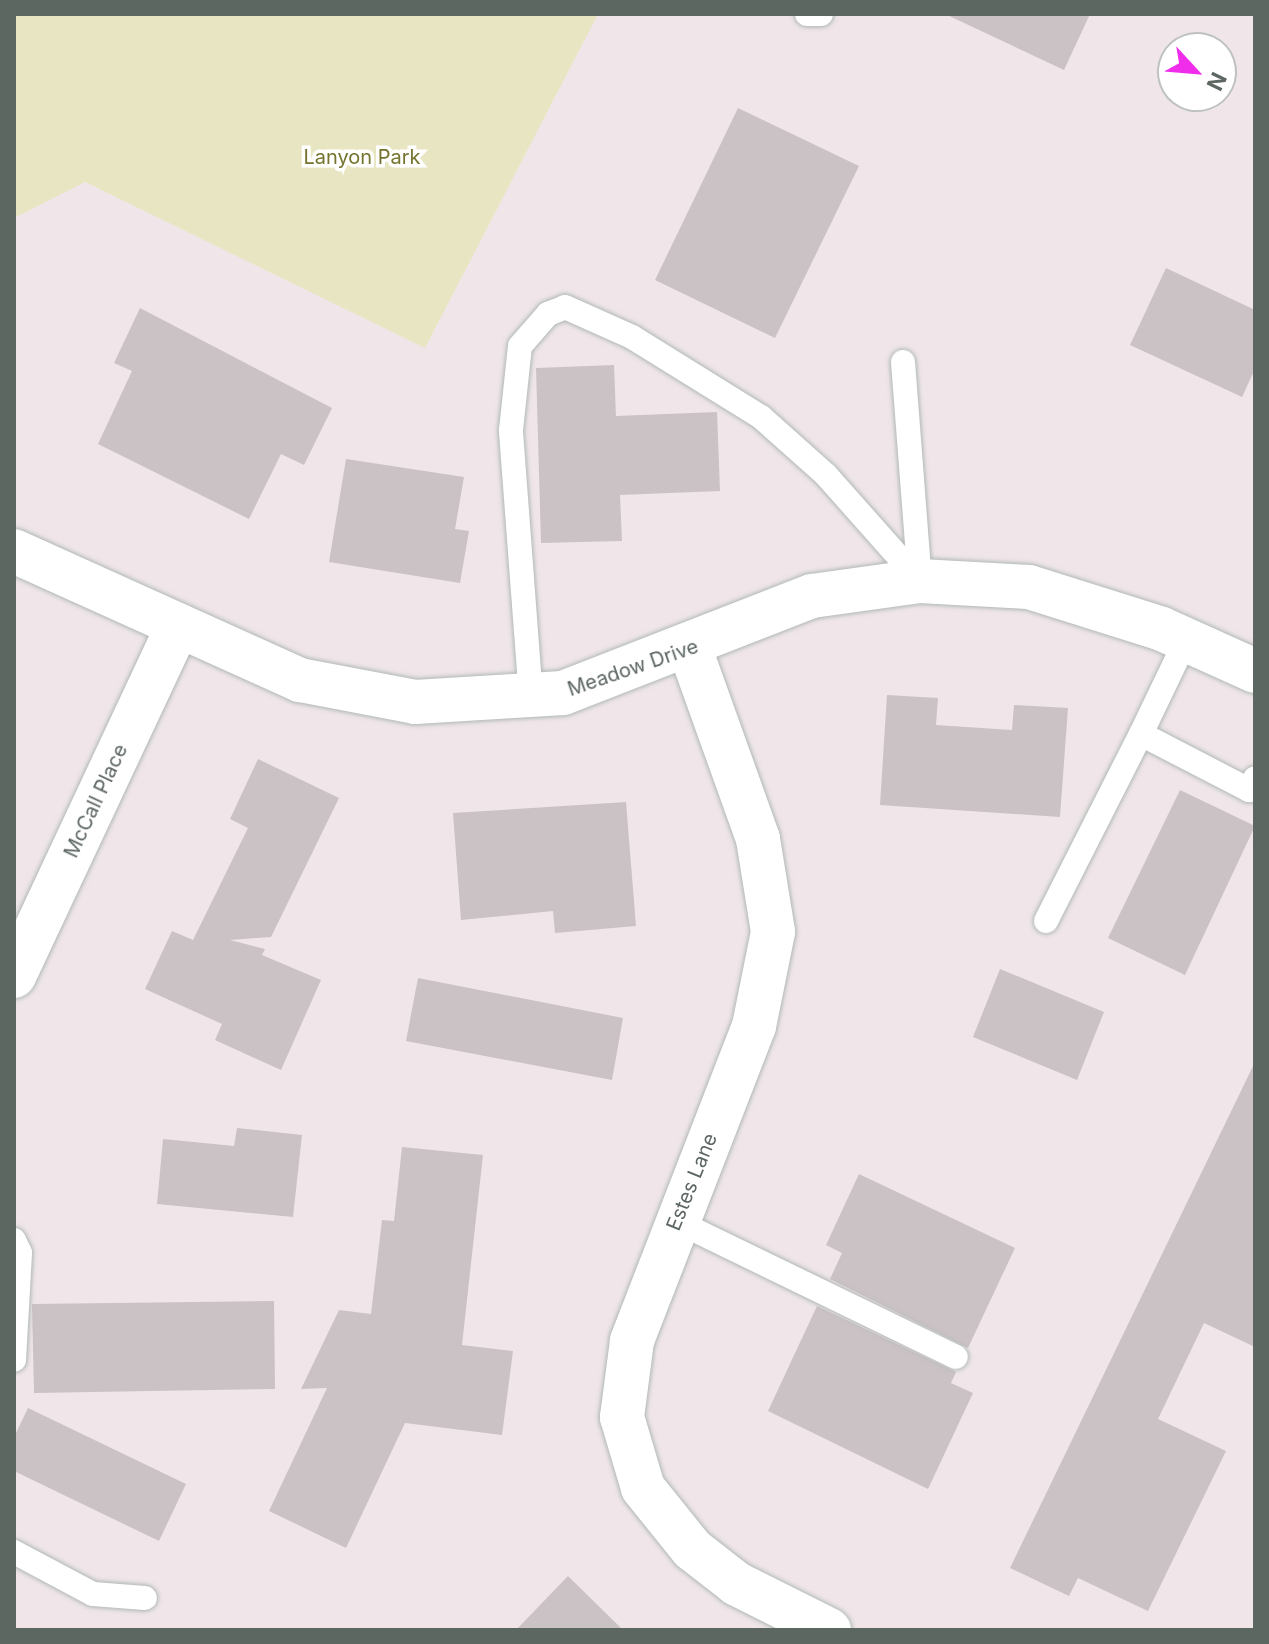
<!DOCTYPE html>
<html>
<head>
<meta charset="utf-8">
<style>
  body { margin:0 }
  #map { position:relative; width:1269px; height:1644px; overflow:hidden; background:#f0e6e9; font-family:Inter,sans-serif }
  div>[style] { position:absolute }
  .green>* { inset:0; background:#e8e6c2 }
  .building>* { inset:0; background:#cbc2c5 }
  .roads { filter:drop-shadow(0 0 2px #b1b9b5) drop-shadow(0 0 2px #b1b9b5) }
  .lane>* { height:24px; margin:-12px; padding:0 12px; transform-origin:12px; border-radius:12px; background:#fff }
  .street>* { height:44px; margin:-22px; padding:0 22px; transform-origin:22px; border-radius:22px; background:#fff }
  span { translate:-50% -50%; white-space:nowrap; text-align:center; line-height:1.15; -webkit-text-stroke:7px #fff; paint-order:stroke }
  .park-label { font-size:20px; color:#75742e }
  .street-label { font-size:20px; color:#5d6762 }
  .frame { position:absolute; inset:0; border:16px solid #5d6762; pointer-events:none }
  .north { position:absolute; left:1157px; top:32px; width:80px; height:80px; box-sizing:border-box; background:#fff; border:2px solid #bec2c0; border-radius:50%; rotate:116deg; font-size:22px; font-weight:700; line-height:32px; text-align:center; color:#5d6762 }
  .north::after { content:''; display:block; margin:auto; width:28px; height:36px; background:#ef2deb; clip-path:polygon(50% 0,100% 100%,50% 72%,0 100%) }
</style>
</head>
<body>
<div id="map">
  <div class="green">
    <div style="clip-path:polygon(14px 14px,598px 14px,425px 348px,85px 182px,14px 218px)"></div>
  </div>
  <div class="building">
    <div style="clip-path:polygon(945px 14px,1090px 14px,1064px 70px)"></div>
    <div style="clip-path:polygon(738px 108px,859px 166px,775px 338px,655px 280px)"></div>
    <div style="clip-path:polygon(1166px 268px,1255px 310px,1255px 369px,1242px 397px,1130px 345px)"></div>
    <div style="clip-path:polygon(140px 308px,332px 408px,304px 465px,281px 454px,249px 519px,98px 444px,132px 371px,114px 363px)"></div>
    <div style="clip-path:polygon(614px 365px,616px 416px,717px 412px,720px 491px,620px 495px,622px 541px,541px 543px,536px 368px)"></div>
    <div style="clip-path:polygon(346px 459px,464px 477px,455px 529px,469px 531px,460px 583px,329px 562px)"></div>
    <div style="clip-path:polygon(887px 695px,938px 698px,936px 725px,1012px 730px,1014px 705px,1068px 708px,1060px 817px,880px 805px)"></div>
    <div style="clip-path:polygon(258px 759px,339px 798px,271px 937px,230px 940px,265px 949px,262px 955px,321px 980px,281px 1070px,215px 1040px,222px 1024px,145px 989px,172px 931px,193px 940px,248px 828px,230px 819px)"></div>
    <div style="clip-path:polygon(1180px 790px,1255px 826px,1185px 975px,1108px 938px)"></div>
    <div style="clip-path:polygon(626px 802px,636px 926px,555px 933px,553px 911px,461px 920px,453px 813px)"></div>
    <div style="clip-path:polygon(1000px 969px,1104px 1012px,1077px 1080px,973px 1037px)"></div>
    <div style="clip-path:polygon(418px 978px,623px 1018px,612px 1080px,406px 1041px)"></div>
    <div style="clip-path:polygon(1255px 1062px,1255px 1347px,1204px 1323px,1158px 1419px,1226px 1451px,1148px 1611px,1078px 1578px,1069px 1596px,1010px 1568px)"></div>
    <div style="clip-path:polygon(237px 1128px,302px 1135px,293px 1217px,157px 1204px,163px 1139px,234px 1146px)"></div>
    <div style="clip-path:polygon(402px 1147px,483px 1155px,462px 1345px,513px 1351px,502px 1435px,405px 1423px,346px 1548px,269px 1511px,327px 1388px,301px 1389px,339px 1310px,371px 1314px,382px 1220px,394px 1221px)"></div>
    <div style="clip-path:polygon(859px 1174px,1015px 1248px,968px 1348px,830px 1279px,842px 1253px,826px 1245px)"></div>
    <div style="clip-path:polygon(274px 1301px,275px 1389px,34px 1393px,32px 1304px)"></div>
    <div style="clip-path:polygon(817px 1306px,956px 1372px,951px 1383px,973px 1393px,928px 1489px,768px 1411px)"></div>
    <div style="clip-path:polygon(28px 1408px,186px 1484px,159px 1541px,14px 1471px,14px 1437px)"></div>
    <div style="clip-path:polygon(568px 1576px,623px 1630px,516px 1630px)"></div>
  </div>
  <div class="roads">
    <div class="lane">
      <div style="left:807px;top:14px;width:14px"></div>
      <div style="left:903px;top:362px;width:220px;rotate:85.6deg"></div>
      <div style="left:1186px;top:640px;width:104px;rotate:115.6deg"></div>
      <div style="left:1141px;top:734px;width:122px;rotate:27.4deg"></div>
      <div style="left:1249px;top:790px;width:13px;rotate:-63deg"></div>
      <div style="left:531px;top:698px;width:269px;rotate:-94.3deg"></div>
      <div style="left:511px;top:430px;width:84px;rotate:-83.9deg"></div>
      <div style="left:520px;top:346px;width:43px;rotate:-48.8deg"></div>
      <div style="left:548px;top:314px;width:18px;rotate:-22deg"></div>
      <div style="left:565px;top:307px;width:73px;rotate:24.1deg"></div>
      <div style="left:632px;top:337px;width:152px;rotate:31.8deg"></div>
      <div style="left:761px;top:417px;width:87px;rotate:41.7deg"></div>
      <div style="left:826px;top:475px;width:142px;rotate:48.4deg"></div>
      <div style="left:1046px;top:921px;width:210px;rotate:-63.1deg"></div>
      <div style="left:676px;top:1221px;width:311px;rotate:25.9deg"></div>
      <div style="left:14px;top:1240px;width:14px;rotate:65deg"></div>
      <div style="left:20px;top:1253px;width:107px;rotate:93.2deg"></div>
      <div style="left:14px;top:1552px;width:89px;rotate:28deg"></div>
      <div style="left:93px;top:1594px;width:52px;rotate:4.4deg"></div>
    </div>
    <div class="street">
      <div style="left:14px;top:551px;width:314px;rotate:24.3deg"></div>
      <div style="left:300px;top:680px;width:117px;rotate:10.8deg"></div>
      <div style="left:415px;top:702px;width:148px;rotate:-3.5deg"></div>
      <div style="left:563px;top:693px;width:267px;rotate:-21.3deg"></div>
      <div style="left:812px;top:596px;width:109px;rotate:-7.9deg"></div>
      <div style="left:920px;top:581px;width:109px;rotate:3.2deg"></div>
      <div style="left:1029px;top:587px;width:139px;rotate:17.5deg"></div>
      <div style="left:1162px;top:629px;width:102px;rotate:24.3deg"></div>
      <div style="left:690px;top:649px;width:202px;rotate:70.3deg"></div>
      <div style="left:758px;top:839px;width:94px;rotate:80.8deg"></div>
      <div style="left:773px;top:932px;width:96px;rotate:101.4deg"></div>
      <div style="left:754px;top:1026px;width:338px;rotate:111.2deg"></div>
      <div style="left:632px;top:1341px;width:77px;rotate:97.5deg"></div>
      <div style="left:622px;top:1417px;width:74px;rotate:73.5deg"></div>
      <div style="left:643px;top:1488px;width:78px;rotate:51.2deg"></div>
      <div style="left:692px;top:1549px;width:57px;rotate:37.9deg"></div>
      <div style="left:737px;top:1584px;width:103px;rotate:26.6deg"></div>
      <div style="left:14px;top:976px;width:387px;rotate:-64.9deg"></div>
    </div>
  </div>
  <div class="park-label">
    <span style="left:362px;top:157px">Lanyon Park</span>
  </div>
  <div class="street-label">
    <span style="left:633px;top:668px;rotate:-19deg">Meadow Drive</span>
    <span style="left:96px;top:801px;rotate:-65deg">McCall Place</span>
    <span style="left:692px;top:1182px;rotate:-68deg">Estes Lane</span>
  </div>
  <div class="frame"></div>
  <div class="north">N</div>
</div>
</body>
</html>
